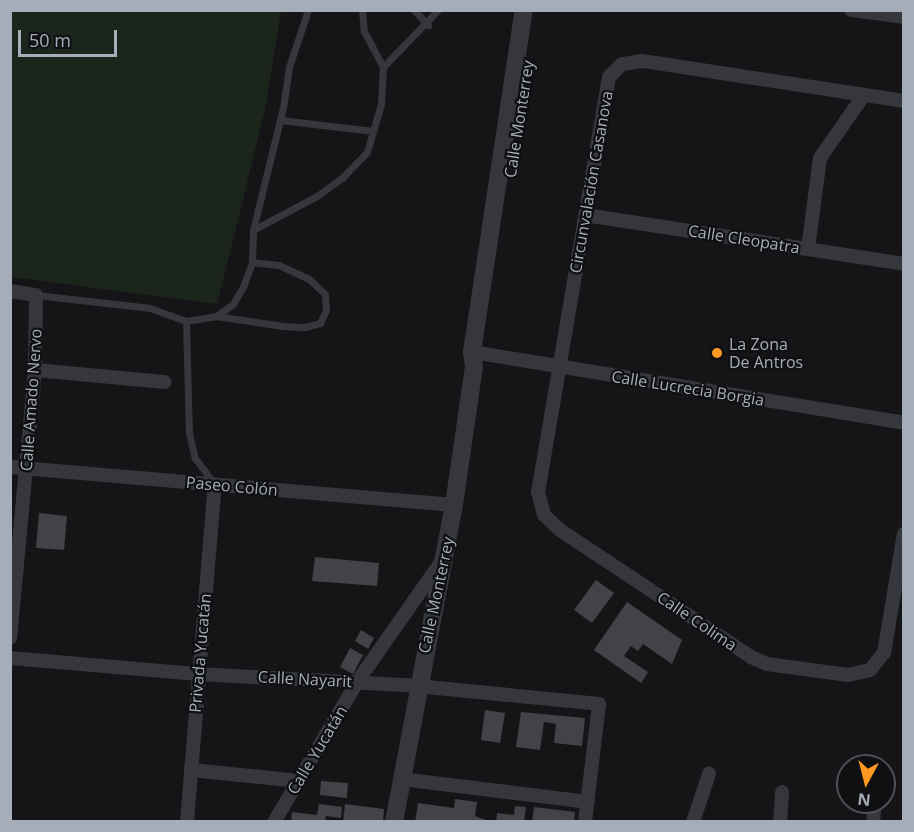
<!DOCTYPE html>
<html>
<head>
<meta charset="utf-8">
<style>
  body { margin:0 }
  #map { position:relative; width:914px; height:832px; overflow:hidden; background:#151517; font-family:"Open Sans",sans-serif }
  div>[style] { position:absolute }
  .green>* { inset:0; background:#1c251c }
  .building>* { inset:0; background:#414347 }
  .service>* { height:7px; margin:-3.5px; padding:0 3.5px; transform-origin:3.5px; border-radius:3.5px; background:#35373c }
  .minor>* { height:14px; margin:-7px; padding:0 7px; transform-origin:7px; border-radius:7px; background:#35373c }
  .tertiary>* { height:18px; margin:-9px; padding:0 9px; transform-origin:9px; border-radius:9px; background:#35373c }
  .dots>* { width:16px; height:16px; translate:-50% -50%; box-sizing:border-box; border:3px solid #101012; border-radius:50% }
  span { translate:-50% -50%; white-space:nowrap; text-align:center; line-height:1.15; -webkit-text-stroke:4.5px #101012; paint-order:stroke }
  .street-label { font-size:16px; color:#a5aeb8 }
  .poi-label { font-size:16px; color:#a5aeb8 }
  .left { translate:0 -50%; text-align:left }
  .frame { position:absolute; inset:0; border:12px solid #a5aeb8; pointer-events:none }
  .north { position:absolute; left:836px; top:754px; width:60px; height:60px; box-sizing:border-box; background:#101012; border:2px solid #4c4f54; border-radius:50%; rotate:187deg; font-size:16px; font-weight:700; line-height:24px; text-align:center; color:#a5aeb8 }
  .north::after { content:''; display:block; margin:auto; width:21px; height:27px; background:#ff9924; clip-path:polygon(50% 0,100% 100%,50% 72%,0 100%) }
  .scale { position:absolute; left:18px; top:30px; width:99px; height:27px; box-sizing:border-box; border:3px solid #a5aeb8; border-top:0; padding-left:8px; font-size:18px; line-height:21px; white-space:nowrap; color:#a5aeb8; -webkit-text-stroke:4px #101012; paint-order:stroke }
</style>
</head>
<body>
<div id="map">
  <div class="green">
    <div style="clip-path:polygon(11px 10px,281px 11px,265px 110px,217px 304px,11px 277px)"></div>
  </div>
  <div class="building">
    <div style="clip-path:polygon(39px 513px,67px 516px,64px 550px,36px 548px)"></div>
    <div style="clip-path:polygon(315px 557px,379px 563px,377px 586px,312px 581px)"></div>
    <div style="clip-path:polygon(596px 580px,614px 593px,592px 623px,574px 610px)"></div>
    <div style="clip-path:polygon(627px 602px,682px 640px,672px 664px,643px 644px,638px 651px,631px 646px,624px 656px,648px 672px,641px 683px,594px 650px)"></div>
    <div style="clip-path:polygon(361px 630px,374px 638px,368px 649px,355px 641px)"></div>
    <div style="clip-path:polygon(350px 648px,363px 655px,353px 674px,340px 667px)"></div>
    <div style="clip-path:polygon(485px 710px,505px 713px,500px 743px,481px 740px)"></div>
    <div style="clip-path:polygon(521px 712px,585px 718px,582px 746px,554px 743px,556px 724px,544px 722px,540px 750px,516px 747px)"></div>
    <div style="clip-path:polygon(321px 781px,348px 783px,347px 798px,320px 795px)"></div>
    <div style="clip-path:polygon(455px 799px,477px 802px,475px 816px,492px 822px,415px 822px,418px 803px,454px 808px)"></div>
    <div style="clip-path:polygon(319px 804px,342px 807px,341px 818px,326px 816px,325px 822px,291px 822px,292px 812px,317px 815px)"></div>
    <div style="clip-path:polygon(345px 804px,384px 809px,383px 822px,343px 822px)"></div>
    <div style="clip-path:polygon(515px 806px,526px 807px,524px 822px,496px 822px,497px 813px,514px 815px)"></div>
    <div style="clip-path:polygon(534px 807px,575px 812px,574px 822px,532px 822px)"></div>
  </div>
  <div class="service">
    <div style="left:362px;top:10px;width:21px;rotate:85deg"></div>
    <div style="left:364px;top:31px;width:41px;rotate:62.2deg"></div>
    <div style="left:414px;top:10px;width:21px;rotate:47deg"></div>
    <div style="left:280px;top:120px;width:94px;rotate:6.7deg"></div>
    <div style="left:253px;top:230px;width:126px;rotate:-76.2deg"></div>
    <div style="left:283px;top:108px;width:41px;rotate:-81.7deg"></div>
    <div style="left:289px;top:67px;width:60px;rotate:-71.6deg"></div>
    <div style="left:36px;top:295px;width:115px;rotate:6.5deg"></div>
    <div style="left:150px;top:308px;width:38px;rotate:20deg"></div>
    <div style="left:186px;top:321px;width:112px;rotate:88.5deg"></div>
    <div style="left:189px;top:433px;width:26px;rotate:77deg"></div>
    <div style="left:195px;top:458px;width:31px;rotate:53deg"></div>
    <div style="left:216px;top:316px;width:21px;rotate:-35deg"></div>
    <div style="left:233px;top:304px;width:20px;rotate:-60deg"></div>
    <div style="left:243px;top:287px;width:27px;rotate:-70deg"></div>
    <div style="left:252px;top:262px;width:32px;rotate:-88deg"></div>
    <div style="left:253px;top:230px;width:72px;rotate:-28deg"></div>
    <div style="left:317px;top:196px;width:31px;rotate:-36deg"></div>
    <div style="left:342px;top:178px;width:36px;rotate:-46deg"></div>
    <div style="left:367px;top:152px;width:50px;rotate:-73.7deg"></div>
    <div style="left:381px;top:104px;width:37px;rotate:-87deg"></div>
    <div style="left:383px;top:67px;width:79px;rotate:-46deg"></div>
    <div style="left:186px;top:321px;width:30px;rotate:-9deg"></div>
    <div style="left:216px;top:316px;width:68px;rotate:8.5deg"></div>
    <div style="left:283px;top:326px;width:22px;rotate:3deg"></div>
    <div style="left:305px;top:327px;width:16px;rotate:-15deg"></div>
    <div style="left:320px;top:323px;width:14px;rotate:-65deg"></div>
    <div style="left:326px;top:310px;width:16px;rotate:-94deg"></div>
    <div style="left:325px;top:294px;width:22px;rotate:-137deg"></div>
    <div style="left:309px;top:279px;width:33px;rotate:-155deg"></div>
    <div style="left:279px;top:265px;width:27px;rotate:-174deg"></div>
  </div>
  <div class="minor">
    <div style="left:851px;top:10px;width:53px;rotate:7.5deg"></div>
    <div style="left:904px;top:101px;width:265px;rotate:-171.3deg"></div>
    <div style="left:642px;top:61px;width:20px;rotate:171deg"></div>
    <div style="left:622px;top:64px;width:18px;rotate:135deg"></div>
    <div style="left:609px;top:77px;width:421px;rotate:99.7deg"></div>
    <div style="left:538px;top:492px;width:24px;rotate:75deg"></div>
    <div style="left:544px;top:515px;width:22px;rotate:43deg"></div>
    <div style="left:560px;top:530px;width:229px;rotate:33.6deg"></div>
    <div style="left:751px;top:657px;width:17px;rotate:24deg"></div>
    <div style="left:767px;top:664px;width:82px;rotate:7.7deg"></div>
    <div style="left:848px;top:675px;width:23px;rotate:-13deg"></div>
    <div style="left:870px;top:670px;width:22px;rotate:-51deg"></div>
    <div style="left:884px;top:653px;width:121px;rotate:-80.5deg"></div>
    <div style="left:585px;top:215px;width:323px;rotate:8.7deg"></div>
    <div style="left:808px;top:249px;width:92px;rotate:-82.5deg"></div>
    <div style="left:820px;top:158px;width:77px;rotate:-55.1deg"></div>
    <div style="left:10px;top:291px;width:26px;rotate:9deg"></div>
    <div style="left:36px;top:295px;width:75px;rotate:90.8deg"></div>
    <div style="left:35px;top:370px;width:269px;rotate:95.3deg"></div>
    <div style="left:472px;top:352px;width:438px;rotate:9.3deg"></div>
    <div style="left:35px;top:370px;width:130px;rotate:5.3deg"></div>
    <div style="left:10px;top:467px;width:446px;rotate:4.9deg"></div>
    <div style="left:10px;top:658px;width:189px;rotate:4.9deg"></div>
    <div style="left:198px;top:674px;width:219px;rotate:3.1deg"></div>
    <div style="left:417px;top:686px;width:183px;rotate:5.6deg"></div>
    <div style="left:599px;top:704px;width:119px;rotate:96.8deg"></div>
    <div style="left:191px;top:770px;width:109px;rotate:5.8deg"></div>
    <div style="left:401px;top:779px;width:188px;rotate:7deg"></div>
    <div style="left:187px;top:822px;width:338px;rotate:-85.3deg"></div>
    <div style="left:274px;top:822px;width:163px;rotate:-59.3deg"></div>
    <div style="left:357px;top:682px;width:146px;rotate:-55deg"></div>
    <div style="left:693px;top:822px;width:51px;rotate:-71.6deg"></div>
    <div style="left:780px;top:822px;width:30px;rotate:-86deg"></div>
    <div style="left:873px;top:822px;width:20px;rotate:-84deg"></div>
  </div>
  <div class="tertiary">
    <div style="left:394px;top:822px;width:323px;rotate:-79.3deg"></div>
    <div style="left:454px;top:505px;width:139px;rotate:-81.8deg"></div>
    <div style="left:474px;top:367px;width:15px;rotate:-98deg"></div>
    <div style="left:472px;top:352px;width:346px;rotate:-81.4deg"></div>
  </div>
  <div class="dots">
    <div style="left:717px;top:353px;background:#ff9924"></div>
  </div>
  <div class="street-label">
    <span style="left:519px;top:119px;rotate:-81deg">Calle Monterrey</span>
    <span style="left:591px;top:182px;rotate:-80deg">Circunvalación Casanova</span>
    <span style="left:744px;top:239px;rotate:9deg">Calle Cleopatra</span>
    <span style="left:688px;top:388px;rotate:9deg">Calle Lucrecia Borgia</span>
    <span style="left:31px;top:400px;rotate:-86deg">Calle Amado Nervo</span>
    <span style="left:232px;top:486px;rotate:5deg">Paseo Colón</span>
    <span style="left:436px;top:595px;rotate:-78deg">Calle Monterrey</span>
    <span style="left:697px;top:621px;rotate:34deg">Calle Colima</span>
    <span style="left:200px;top:653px;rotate:-85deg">Privada Yucatán</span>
    <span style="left:305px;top:679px;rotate:3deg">Calle Nayarit</span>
    <span style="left:317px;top:750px;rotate:-59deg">Calle Yucatán</span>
  </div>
  <div class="poi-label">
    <span class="left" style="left:729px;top:353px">La Zona<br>De Antros</span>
  </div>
  <div class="frame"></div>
  <div class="north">N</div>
  <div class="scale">50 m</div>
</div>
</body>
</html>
